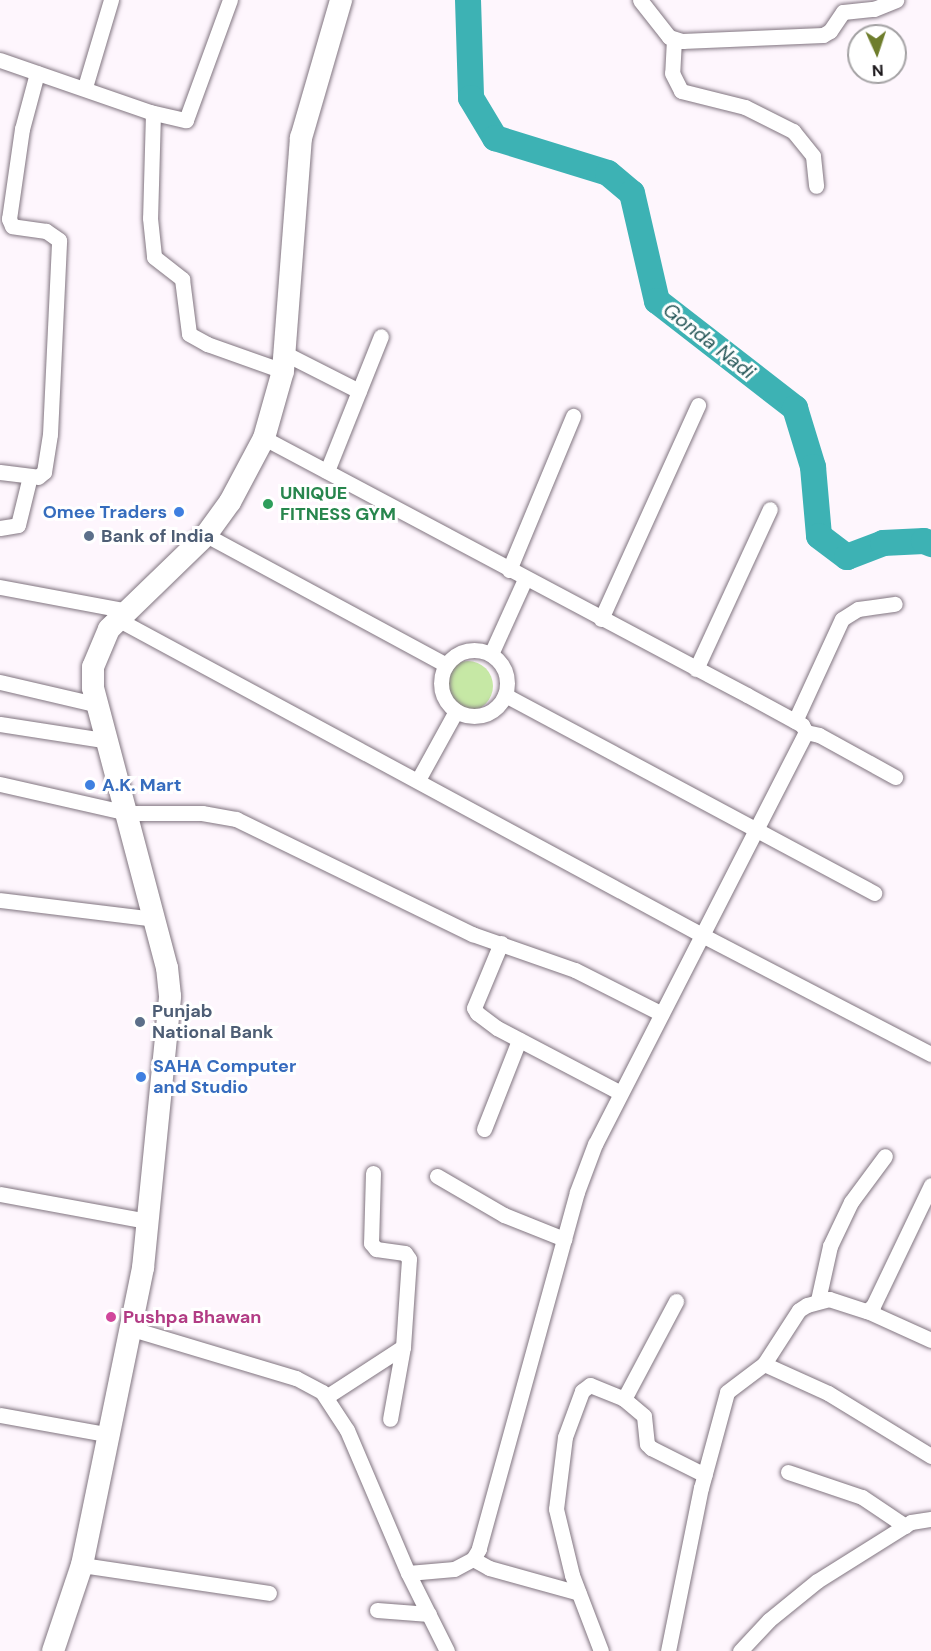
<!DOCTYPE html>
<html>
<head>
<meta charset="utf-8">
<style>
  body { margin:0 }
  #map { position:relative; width:931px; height:1651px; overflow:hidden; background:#fef6fd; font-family:"DM Sans",sans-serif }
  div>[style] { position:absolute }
  .green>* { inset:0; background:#c6e8a5 }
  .round { border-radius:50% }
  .river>* { height:26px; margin:-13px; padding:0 13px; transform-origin:13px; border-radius:13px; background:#3db2b4 }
  .roads { filter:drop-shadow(0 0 2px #817580) drop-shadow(0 0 2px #817580) }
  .minor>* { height:15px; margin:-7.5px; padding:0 7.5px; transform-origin:7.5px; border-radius:7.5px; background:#fff }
  .minor>.ring { margin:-7.5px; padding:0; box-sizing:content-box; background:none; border:15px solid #fff; border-radius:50% }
  .primary>* { height:22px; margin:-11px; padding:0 11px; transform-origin:11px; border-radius:11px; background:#fff }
  .dots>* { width:16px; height:16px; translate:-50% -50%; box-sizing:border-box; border:3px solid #fff; border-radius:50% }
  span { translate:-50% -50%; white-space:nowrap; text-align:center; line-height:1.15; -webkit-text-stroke:6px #fff; paint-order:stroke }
  .leisure-label { font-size:18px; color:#27864d; font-weight:700 }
  .left { translate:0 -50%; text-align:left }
  .shop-label { font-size:18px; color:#366cbe; font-weight:700 }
  .right { translate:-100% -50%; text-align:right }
  .service-label { font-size:18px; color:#4e5e75; font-weight:700 }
  .hotel-label { font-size:18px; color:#b23c85; font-weight:700 }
  .water-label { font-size:20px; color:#275859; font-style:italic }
  .north { position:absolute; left:847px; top:24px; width:60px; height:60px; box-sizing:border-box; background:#fff; border:2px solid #a4a2a4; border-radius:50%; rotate:177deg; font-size:16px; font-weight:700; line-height:24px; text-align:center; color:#1b171b }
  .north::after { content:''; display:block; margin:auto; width:21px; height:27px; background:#6e7d2c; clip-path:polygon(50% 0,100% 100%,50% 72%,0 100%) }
</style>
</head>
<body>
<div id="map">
  <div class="green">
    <div class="round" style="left:443px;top:661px;width:50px;height:50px"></div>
  </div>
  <div class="river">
    <div style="left:468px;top:0;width:98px;rotate:88.2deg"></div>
    <div style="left:471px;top:98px;width:47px;rotate:59deg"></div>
    <div style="left:495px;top:138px;width:118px;rotate:17.2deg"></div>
    <div style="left:608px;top:173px;width:31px;rotate:40deg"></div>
    <div style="left:632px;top:193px;width:111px;rotate:77deg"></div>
    <div style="left:657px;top:301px;width:175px;rotate:37.8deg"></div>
    <div style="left:795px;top:408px;width:62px;rotate:73deg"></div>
    <div style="left:813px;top:467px;width:69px;rotate:85deg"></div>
    <div style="left:819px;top:536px;width:35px;rotate:37deg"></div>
    <div style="left:847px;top:557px;width:39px;rotate:-21deg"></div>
    <div style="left:883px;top:543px;width:41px;rotate:-2.8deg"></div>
    <div style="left:924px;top:541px;width:8px;rotate:23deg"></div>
  </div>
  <div class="roads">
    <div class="minor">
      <div style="left:640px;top:0;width:47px;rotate:51.9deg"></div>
      <div style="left:669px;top:37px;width:14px;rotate:17deg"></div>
      <div style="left:682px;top:41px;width:141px;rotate:-2.4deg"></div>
      <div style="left:823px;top:35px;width:8px;rotate:-30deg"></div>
      <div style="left:830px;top:31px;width:23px;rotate:-56deg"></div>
      <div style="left:843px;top:12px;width:31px;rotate:-6deg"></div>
      <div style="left:874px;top:9px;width:24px;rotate:-22deg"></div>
      <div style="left:674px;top:39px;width:34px;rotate:93deg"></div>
      <div style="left:672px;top:73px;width:20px;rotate:63deg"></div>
      <div style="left:681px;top:91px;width:66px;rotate:14deg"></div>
      <div style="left:745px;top:107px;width:54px;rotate:26.6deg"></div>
      <div style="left:793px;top:131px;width:32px;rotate:51deg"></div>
      <div style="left:813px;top:156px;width:30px;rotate:84deg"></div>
      <div style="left:0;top:60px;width:159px;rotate:19.1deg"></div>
      <div style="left:150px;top:112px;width:37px;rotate:13deg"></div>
      <div style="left:186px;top:120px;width:128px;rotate:-69.9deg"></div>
      <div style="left:85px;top:87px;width:91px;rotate:-73.4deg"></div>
      <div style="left:153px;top:113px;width:105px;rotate:91.6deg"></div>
      <div style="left:150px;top:218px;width:39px;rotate:84deg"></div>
      <div style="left:154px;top:257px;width:36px;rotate:38deg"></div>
      <div style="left:182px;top:279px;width:55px;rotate:82.7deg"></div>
      <div style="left:189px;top:334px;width:21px;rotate:29deg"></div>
      <div style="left:207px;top:344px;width:81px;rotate:19.6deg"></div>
      <div style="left:284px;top:353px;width:84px;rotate:26.9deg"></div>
      <div style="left:264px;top:438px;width:547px;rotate:28.02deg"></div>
      <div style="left:747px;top:695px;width:63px;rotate:28.6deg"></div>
      <div style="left:802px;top:725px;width:8px;rotate:60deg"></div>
      <div style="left:806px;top:732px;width:463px;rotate:117.1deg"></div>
      <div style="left:595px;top:1144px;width:51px;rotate:110.6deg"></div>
      <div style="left:577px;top:1192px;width:370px;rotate:105.4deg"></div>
      <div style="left:479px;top:1549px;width:12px;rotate:121deg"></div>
      <div style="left:473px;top:1559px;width:21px;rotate:152deg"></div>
      <div style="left:454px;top:1569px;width:46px;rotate:175deg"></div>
      <div style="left:327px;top:471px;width:145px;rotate:-68.2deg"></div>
      <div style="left:0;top:472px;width:38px;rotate:7deg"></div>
      <div style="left:38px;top:477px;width:8px;rotate:-40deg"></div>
      <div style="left:44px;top:472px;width:38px;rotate:-81deg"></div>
      <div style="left:50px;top:434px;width:194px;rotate:-87.3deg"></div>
      <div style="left:59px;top:240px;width:16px;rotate:-145deg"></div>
      <div style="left:46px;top:231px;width:34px;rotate:-172deg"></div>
      <div style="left:12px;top:226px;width:8px;rotate:-113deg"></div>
      <div style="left:9px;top:219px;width:91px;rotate:-81.8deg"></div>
      <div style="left:22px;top:129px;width:58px;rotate:-75deg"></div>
      <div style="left:0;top:528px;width:18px;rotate:-9deg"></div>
      <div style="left:18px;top:525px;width:50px;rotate:-76.2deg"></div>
      <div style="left:206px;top:535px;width:273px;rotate:28.4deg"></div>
      <div style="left:509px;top:570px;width:167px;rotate:-67.4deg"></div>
      <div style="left:0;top:587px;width:130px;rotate:10.6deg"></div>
      <div style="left:601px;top:619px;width:235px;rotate:-65.6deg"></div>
      <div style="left:119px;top:620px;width:665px;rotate:28.38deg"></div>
      <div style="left:704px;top:936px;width:256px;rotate:27.5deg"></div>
      <div class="ring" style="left:441px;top:650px;width:51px;height:51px"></div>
      <div style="left:491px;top:654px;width:82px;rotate:-65.6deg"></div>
      <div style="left:696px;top:669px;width:176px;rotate:-65.2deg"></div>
      <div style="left:0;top:682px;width:102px;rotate:13.1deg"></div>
      <div style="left:505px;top:695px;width:419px;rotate:28.2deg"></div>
      <div style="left:795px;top:721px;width:112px;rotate:-65.3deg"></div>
      <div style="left:842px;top:619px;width:19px;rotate:-32deg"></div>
      <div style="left:858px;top:609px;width:37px;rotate:-8deg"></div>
      <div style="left:0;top:724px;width:111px;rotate:8.8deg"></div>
      <div style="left:806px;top:732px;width:13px;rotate:13deg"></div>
      <div style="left:819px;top:735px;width:87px;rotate:28.9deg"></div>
      <div style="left:418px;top:780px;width:79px;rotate:-61.2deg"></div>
      <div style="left:0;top:784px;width:131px;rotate:12.8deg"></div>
      <div style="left:128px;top:813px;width:74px"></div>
      <div style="left:202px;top:813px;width:35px;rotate:10deg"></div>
      <div style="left:236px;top:819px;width:263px;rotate:26deg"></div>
      <div style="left:472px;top:934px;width:109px;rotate:19.3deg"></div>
      <div style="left:575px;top:970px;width:97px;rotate:26.8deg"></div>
      <div style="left:0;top:900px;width:156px;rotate:7deg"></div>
      <div style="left:501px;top:943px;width:70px;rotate:112.6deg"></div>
      <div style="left:474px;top:1008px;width:6px;rotate:59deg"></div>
      <div style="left:477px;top:1013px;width:25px;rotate:37deg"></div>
      <div style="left:497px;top:1028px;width:138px;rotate:27.7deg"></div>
      <div style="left:484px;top:1129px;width:96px;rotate:-68.5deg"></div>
      <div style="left:373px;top:1173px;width:70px;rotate:91.6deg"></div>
      <div style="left:371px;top:1243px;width:8px;rotate:50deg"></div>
      <div style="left:376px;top:1249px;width:29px;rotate:8deg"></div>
      <div style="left:405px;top:1253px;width:7px;rotate:56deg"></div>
      <div style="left:409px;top:1259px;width:88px;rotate:93.9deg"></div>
      <div style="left:403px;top:1347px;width:73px;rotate:100.2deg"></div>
      <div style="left:437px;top:1176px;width:78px;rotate:30.2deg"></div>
      <div style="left:504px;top:1215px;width:65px;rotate:21.8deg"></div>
      <div style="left:0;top:1194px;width:149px;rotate:10.4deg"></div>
      <div style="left:818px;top:1300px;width:55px;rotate:-77.5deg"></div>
      <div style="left:830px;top:1246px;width:49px;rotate:-64.5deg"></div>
      <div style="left:851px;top:1202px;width:57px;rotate:-53.5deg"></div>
      <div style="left:867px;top:1311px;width:70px;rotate:24.4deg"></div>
      <div style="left:129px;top:1328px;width:174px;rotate:16.7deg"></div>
      <div style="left:296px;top:1378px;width:30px;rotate:28deg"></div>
      <div style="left:322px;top:1392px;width:45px;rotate:56.7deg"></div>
      <div style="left:347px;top:1430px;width:155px;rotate:66.9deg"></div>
      <div style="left:408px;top:1573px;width:87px;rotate:63.4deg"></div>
      <div style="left:764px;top:1364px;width:70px;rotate:24.4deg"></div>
      <div style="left:828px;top:1393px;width:121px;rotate:31.5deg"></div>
      <div style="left:326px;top:1397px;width:92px;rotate:-33deg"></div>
      <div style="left:624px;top:1399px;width:111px;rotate:-62deg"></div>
      <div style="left:0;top:1415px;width:113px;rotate:10.2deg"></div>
      <div style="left:788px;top:1472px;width:78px;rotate:18.7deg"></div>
      <div style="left:862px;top:1497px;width:52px;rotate:34deg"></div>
      <div style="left:473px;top:1559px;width:18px;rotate:29deg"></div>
      <div style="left:489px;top:1568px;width:93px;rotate:15.5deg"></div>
      <div style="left:82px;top:1565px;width:189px;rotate:8.5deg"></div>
      <div style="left:377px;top:1610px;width:52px;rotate:4.4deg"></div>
      <div style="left:601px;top:1651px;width:81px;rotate:-110.9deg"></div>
      <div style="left:572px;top:1575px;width:68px;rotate:-103.6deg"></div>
      <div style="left:556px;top:1509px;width:73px;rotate:-82.9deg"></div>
      <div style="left:565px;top:1437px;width:49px;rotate:-69.7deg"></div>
      <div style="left:582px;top:1391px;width:10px;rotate:-37deg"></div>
      <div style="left:590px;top:1385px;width:37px;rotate:22deg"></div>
      <div style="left:624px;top:1399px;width:26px;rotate:40deg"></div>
      <div style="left:644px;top:1416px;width:28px;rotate:84deg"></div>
      <div style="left:647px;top:1444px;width:6px;rotate:45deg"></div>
      <div style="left:651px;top:1448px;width:60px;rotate:26.6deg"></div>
      <div style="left:668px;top:1651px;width:166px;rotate:-78.6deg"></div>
      <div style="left:701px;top:1488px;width:99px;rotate:-74.8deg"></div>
      <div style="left:727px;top:1392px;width:46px;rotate:-37.1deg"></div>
      <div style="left:764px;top:1364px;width:64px;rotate:-57.1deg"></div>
      <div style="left:799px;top:1310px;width:9px;rotate:-32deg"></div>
      <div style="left:807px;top:1305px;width:23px;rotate:-15deg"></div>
      <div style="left:829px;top:1299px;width:40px;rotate:18deg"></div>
      <div style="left:867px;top:1311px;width:8px;rotate:-40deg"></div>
      <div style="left:873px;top:1306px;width:134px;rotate:-64.4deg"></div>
      <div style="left:740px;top:1651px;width:42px;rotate:-46.9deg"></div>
      <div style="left:769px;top:1620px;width:62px;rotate:-39.1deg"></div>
      <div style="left:817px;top:1581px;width:111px;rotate:-32.1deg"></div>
      <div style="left:911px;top:1522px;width:20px;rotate:-9deg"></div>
    </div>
    <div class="primary">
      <div style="left:53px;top:1651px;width:91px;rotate:-71.4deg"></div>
      <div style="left:82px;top:1565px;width:303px;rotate:-78.4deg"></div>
      <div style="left:143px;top:1268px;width:273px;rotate:-84.3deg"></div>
      <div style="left:170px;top:996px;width:28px;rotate:-96deg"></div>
      <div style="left:167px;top:968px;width:290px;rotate:-104.8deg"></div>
      <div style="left:93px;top:688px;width:21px;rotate:-90deg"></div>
      <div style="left:93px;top:667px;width:41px;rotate:-67.2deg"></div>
      <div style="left:109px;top:629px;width:135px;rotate:-44.1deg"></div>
      <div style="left:206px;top:535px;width:41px;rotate:-54deg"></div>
      <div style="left:230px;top:502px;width:72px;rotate:-62deg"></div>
      <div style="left:264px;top:438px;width:70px;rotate:-74.2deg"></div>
      <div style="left:283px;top:371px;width:234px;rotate:-85.6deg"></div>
      <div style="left:301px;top:138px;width:144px;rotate:-73.8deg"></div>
    </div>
  </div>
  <div class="dots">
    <div style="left:268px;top:504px;background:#2e9e5b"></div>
    <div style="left:179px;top:512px;background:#3f7fe0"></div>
    <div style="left:89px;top:536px;background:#5c6f8a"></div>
    <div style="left:90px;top:785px;background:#3f7fe0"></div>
    <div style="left:140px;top:1022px;background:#5c6f8a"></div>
    <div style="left:141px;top:1077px;background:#3f7fe0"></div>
    <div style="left:111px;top:1317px;background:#d1479c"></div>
  </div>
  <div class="leisure-label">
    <span class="left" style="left:280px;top:504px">UNIQUE<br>FITNESS GYM</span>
  </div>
  <div class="shop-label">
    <span class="right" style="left:167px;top:512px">Omee Traders</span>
    <span class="left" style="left:102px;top:785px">A.K. Mart</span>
    <span class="left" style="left:153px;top:1077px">SAHA Computer<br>and Studio</span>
  </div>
  <div class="service-label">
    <span class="left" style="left:101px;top:536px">Bank of India</span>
    <span class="left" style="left:152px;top:1022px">Punjab<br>National Bank</span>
  </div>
  <div class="hotel-label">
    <span class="left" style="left:123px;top:1317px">Pushpa Bhawan</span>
  </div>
  <div class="water-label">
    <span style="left:709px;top:341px;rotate:38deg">Gonda Nadi</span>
  </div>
  <div class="north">N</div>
</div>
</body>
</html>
